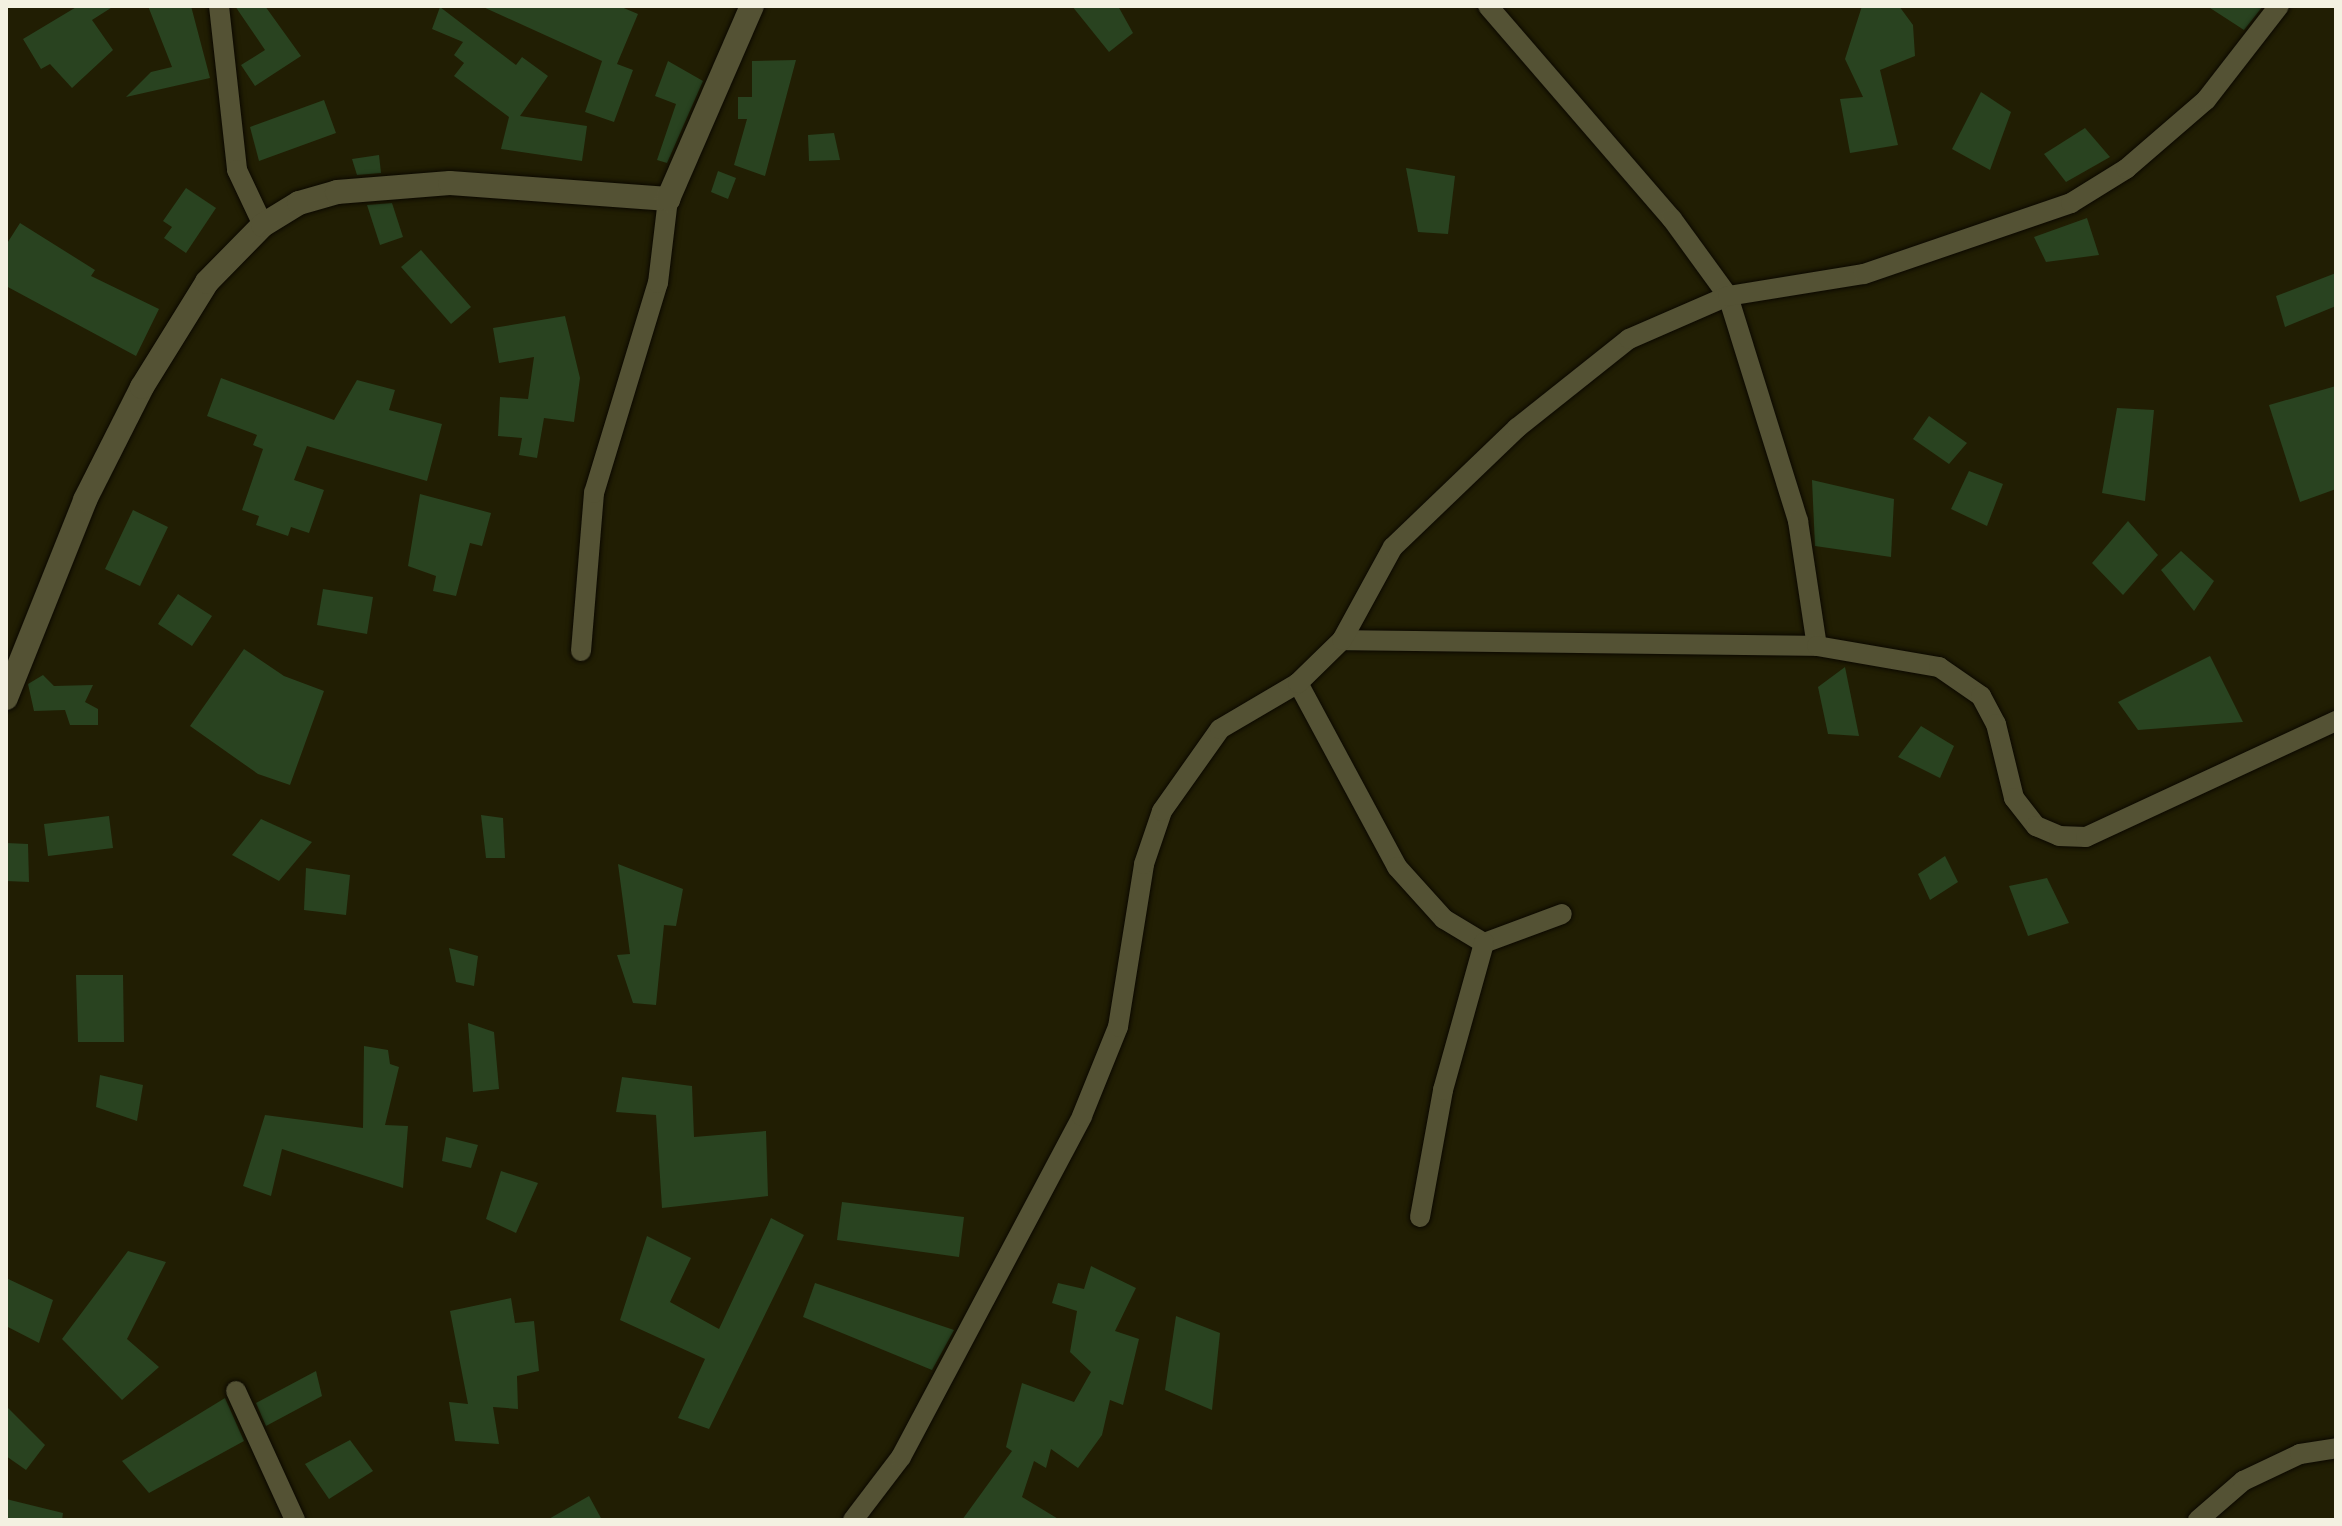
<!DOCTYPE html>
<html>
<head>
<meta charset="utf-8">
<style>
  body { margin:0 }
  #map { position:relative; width:2342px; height:1526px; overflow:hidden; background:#211e03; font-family:Overpass,sans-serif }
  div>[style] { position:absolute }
  .building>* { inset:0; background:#294320 }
  .roads { filter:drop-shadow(0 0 2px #0b0800) drop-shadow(0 0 2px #0b0800) }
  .street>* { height:20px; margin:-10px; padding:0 10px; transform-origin:10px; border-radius:10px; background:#545234 }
  .secondary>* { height:24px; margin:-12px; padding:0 12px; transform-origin:12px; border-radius:12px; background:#545234 }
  span { translate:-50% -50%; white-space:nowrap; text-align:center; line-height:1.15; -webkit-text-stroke:7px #181500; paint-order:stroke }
  .frame { position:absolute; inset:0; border:8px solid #f3f1e1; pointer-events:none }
</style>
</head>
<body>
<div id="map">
  <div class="building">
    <div style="clip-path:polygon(78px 6px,114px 6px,92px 20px,113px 50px,72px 88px,50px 64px,41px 69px,23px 39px)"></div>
    <div style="clip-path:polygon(148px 6px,191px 6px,210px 78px,126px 97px,151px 72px,172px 67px)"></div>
    <div style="clip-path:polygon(235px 6px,265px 6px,301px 56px,255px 86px,241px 65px,265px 50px)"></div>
    <div style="clip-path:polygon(481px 6px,619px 6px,638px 14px,617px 64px,633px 70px,614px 122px,585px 112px,602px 61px)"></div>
    <div style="clip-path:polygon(1072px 6px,1118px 6px,1133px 33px,1109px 52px)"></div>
    <div style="clip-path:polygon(1862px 6px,1899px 6px,1913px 25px,1915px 56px,1880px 70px,1898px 145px,1850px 153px,1840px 99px,1863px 97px,1845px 59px)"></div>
    <div style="clip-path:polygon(2207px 6px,2263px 6px,2244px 30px)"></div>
    <div style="clip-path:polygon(440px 7px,516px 65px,522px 57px,548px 76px,520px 116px,587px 126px,582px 161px,501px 149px,509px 117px,454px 76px,464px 63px,454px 55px,463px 42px,432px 29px)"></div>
    <div style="clip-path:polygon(796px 60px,765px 176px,734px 165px,747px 119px,738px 119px,738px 97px,752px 97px,752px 61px)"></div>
    <div style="clip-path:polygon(668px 61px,703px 81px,667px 163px,657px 160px,676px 104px,655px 96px)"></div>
    <div style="clip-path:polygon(1981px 92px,2011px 112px,1990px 170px,1952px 149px)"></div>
    <div style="clip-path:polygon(324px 100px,336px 133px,259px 161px,250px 127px)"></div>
    <div style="clip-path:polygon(2085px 128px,2110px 157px,2066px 182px,2044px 154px)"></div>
    <div style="clip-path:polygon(834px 133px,840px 160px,809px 161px,808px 135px)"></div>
    <div style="clip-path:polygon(379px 155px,381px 173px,357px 175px,352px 159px)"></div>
    <div style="clip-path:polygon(1406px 168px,1455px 176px,1448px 234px,1418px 232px)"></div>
    <div style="clip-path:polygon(718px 171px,736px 178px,728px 199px,711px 192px)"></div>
    <div style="clip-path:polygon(186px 188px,216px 208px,186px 253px,164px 238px,172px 227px,163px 221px)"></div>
    <div style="clip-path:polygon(392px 203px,403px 237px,380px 245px,367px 205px)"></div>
    <div style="clip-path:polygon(2087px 218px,2099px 255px,2046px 262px,2034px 237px)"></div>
    <div style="clip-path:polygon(20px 223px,95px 270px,91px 276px,159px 309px,136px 356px,6px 286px,6px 245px)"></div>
    <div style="clip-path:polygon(421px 250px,471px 307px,451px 324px,401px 267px)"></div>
    <div style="clip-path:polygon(2336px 273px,2336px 306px,2285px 327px,2276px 296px)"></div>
    <div style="clip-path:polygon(565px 316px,580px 378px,574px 422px,544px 418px,537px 458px,519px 455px,522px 438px,498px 436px,500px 397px,528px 399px,534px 357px,499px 363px,493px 328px)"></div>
    <div style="clip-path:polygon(221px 378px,334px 420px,357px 380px,395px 390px,389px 410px,442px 424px,427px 481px,307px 446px,294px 480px,324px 490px,309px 533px,291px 527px,288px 536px,256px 525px,259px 516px,242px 510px,263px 449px,253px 445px,257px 435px,207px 416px)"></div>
    <div style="clip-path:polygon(2336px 386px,2336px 489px,2300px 502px,2269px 405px)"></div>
    <div style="clip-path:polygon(2117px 408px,2154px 410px,2145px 501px,2102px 493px)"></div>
    <div style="clip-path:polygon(1929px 416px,1967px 443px,1949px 464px,1913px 439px)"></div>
    <div style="clip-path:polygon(1969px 471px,2003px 484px,1987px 526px,1951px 509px)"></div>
    <div style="clip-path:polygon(1812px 480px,1894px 499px,1891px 557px,1815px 546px)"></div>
    <div style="clip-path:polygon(420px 494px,491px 513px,482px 546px,470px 543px,456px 596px,433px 591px,436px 576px,408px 566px)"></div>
    <div style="clip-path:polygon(133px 510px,168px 527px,140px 586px,105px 569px)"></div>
    <div style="clip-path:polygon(2128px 521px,2158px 555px,2123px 595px,2092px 563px)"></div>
    <div style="clip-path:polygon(2181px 551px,2214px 581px,2194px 611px,2161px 570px)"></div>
    <div style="clip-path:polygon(323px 589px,373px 597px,367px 634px,317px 625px)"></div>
    <div style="clip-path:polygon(178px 594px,212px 616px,192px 646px,158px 624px)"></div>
    <div style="clip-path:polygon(244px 649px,284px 676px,324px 691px,290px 785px,258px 774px,190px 726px)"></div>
    <div style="clip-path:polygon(2210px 656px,2243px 722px,2138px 730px,2118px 702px)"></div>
    <div style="clip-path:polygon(1845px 667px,1859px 736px,1828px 734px,1818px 687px)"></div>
    <div style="clip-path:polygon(43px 675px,54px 686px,93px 685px,85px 702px,98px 709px,98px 725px,70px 725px,65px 710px,34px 711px,28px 684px)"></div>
    <div style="clip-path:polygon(1921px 726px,1954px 746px,1940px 778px,1898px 757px)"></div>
    <div style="clip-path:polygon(481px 815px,503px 818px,505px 858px,486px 858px)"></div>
    <div style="clip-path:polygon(109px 816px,113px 848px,48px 856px,44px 824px)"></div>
    <div style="clip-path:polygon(261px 819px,312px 842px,279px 881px,232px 855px)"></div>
    <div style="clip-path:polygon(6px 843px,28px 844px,29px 882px,6px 881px)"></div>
    <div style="clip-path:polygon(1945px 856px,1958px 882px,1930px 900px,1918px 874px)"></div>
    <div style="clip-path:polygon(618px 864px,683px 889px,676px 926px,664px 925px,656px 1005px,633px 1003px,617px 955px,630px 954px)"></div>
    <div style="clip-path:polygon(306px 868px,350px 875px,346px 915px,304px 910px)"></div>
    <div style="clip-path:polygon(2047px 878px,2069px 923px,2028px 936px,2009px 886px)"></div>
    <div style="clip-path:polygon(449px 948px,478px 956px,474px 986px,456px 982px)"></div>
    <div style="clip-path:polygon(76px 975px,123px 975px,124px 1042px,78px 1042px)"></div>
    <div style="clip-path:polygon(468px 1023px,494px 1032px,499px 1089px,473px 1092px)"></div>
    <div style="clip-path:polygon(364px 1046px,388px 1050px,390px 1064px,399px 1067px,385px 1125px,408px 1126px,403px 1188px,282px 1149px,271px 1196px,243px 1186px,265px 1115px,363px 1128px)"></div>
    <div style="clip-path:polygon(100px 1075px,143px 1085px,137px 1121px,96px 1107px)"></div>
    <div style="clip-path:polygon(622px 1077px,692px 1086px,694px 1137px,766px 1131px,768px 1196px,662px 1208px,656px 1115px,616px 1112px)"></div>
    <div style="clip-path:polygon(446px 1137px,478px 1145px,471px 1168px,442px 1161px)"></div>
    <div style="clip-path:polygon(501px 1171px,538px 1183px,516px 1233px,486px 1219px)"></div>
    <div style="clip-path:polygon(842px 1202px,964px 1217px,959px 1257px,837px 1240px)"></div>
    <div style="clip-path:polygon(771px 1218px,804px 1235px,709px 1429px,678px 1418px,705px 1359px,620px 1320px,647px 1236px,691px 1258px,670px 1302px,719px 1329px)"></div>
    <div style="clip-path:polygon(128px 1251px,166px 1262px,127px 1339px,159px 1367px,122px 1400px,62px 1339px)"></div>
    <div style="clip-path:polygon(1091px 1266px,1136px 1288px,1115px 1331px,1139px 1339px,1123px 1405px,1110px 1400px,1102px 1435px,1078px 1468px,1051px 1449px,1046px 1468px,1034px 1461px,1022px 1497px,1060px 1520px,962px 1520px,1012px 1451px,1006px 1447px,1022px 1383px,1074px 1402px,1091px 1372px,1070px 1352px,1077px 1311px,1052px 1303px,1058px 1283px,1084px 1289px)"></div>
    <div style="clip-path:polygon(6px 1278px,53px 1300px,39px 1343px,6px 1326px)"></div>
    <div style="clip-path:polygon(815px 1283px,954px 1330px,932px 1370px,803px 1317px)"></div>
    <div style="clip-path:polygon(511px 1298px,515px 1323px,534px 1321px,539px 1371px,517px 1376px,518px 1409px,493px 1407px,499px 1444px,455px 1441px,449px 1402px,468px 1404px,450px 1311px)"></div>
    <div style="clip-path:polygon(1176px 1316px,1220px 1333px,1212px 1410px,1165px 1390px)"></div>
    <div style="clip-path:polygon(316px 1371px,322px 1396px,266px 1426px,256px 1403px)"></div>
    <div style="clip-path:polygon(225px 1398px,244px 1441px,149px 1493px,122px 1461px)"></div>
    <div style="clip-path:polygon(6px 1406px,45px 1445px,26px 1470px,6px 1456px)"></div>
    <div style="clip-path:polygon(350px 1440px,373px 1471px,329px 1499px,305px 1464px)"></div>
    <div style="clip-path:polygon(589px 1496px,602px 1520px,547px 1520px)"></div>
    <div style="clip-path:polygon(6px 1499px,63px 1513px,62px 1520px,6px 1520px)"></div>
  </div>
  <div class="roads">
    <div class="street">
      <div style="left:219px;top:6px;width:165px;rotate:83.7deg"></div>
      <div style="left:237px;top:170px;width:61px;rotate:64.7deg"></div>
      <div style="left:1488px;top:6px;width:281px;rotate:49.2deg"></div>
      <div style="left:1672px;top:219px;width:95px;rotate:54deg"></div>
      <div style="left:1728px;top:296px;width:236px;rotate:72.7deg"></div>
      <div style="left:1798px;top:521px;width:126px;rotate:81.4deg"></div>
      <div style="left:1342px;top:640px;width:475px;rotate:0.7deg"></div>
      <div style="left:1817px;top:646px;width:124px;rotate:9.8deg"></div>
      <div style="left:1939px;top:667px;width:51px;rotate:34.6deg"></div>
      <div style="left:1981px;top:696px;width:32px;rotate:62deg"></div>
      <div style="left:1996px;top:724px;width:76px;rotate:76.3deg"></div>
      <div style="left:2014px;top:798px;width:36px;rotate:52deg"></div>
      <div style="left:2036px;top:826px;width:25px;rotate:23deg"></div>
      <div style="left:2059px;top:836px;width:27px;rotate:2deg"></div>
      <div style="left:2086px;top:837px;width:276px;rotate:-24.9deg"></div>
      <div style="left:581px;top:651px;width:159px;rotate:-85.3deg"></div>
      <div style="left:594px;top:493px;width:220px;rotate:-73.1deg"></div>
      <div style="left:658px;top:283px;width:85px;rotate:-83.2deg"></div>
      <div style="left:1298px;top:683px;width:209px;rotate:61.7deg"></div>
      <div style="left:1397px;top:867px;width:70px;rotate:47.9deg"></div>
      <div style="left:1444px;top:919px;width:47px;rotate:31deg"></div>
      <div style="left:1484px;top:943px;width:83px;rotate:-20.4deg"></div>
      <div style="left:1420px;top:1217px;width:129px;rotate:-79.7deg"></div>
      <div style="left:1443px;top:1090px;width:153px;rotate:-74.4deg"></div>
      <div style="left:236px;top:1391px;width:142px;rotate:65.4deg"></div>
      <div style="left:853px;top:1520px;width:79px;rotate:-52.7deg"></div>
      <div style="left:901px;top:1457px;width:386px;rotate:-62deg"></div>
      <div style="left:1082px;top:1116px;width:96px;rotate:-68deg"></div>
      <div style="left:1118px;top:1027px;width:165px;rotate:-80.9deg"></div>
      <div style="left:1144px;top:864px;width:56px;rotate:-71.2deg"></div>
      <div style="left:1162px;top:811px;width:100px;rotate:-54.7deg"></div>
      <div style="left:1220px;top:729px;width:91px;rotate:-30.5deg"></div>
      <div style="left:1298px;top:683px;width:62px;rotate:-44.3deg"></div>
      <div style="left:1342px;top:640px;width:106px;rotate:-61.3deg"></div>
      <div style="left:1393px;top:547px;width:172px;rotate:-43.8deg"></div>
      <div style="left:1517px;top:428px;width:143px;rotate:-38.5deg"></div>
      <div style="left:1629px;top:339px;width:108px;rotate:-23.5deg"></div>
      <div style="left:1728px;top:296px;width:138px;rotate:-9.2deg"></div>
      <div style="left:1864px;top:274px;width:219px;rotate:-18.9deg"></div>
      <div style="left:2071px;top:203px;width:65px;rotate:-31.7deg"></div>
      <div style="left:2126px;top:169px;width:106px;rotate:-40.8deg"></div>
      <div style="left:2206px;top:100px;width:119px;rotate:-52.2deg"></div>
      <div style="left:2198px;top:1520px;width:60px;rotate:-40.9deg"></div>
      <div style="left:2243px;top:1481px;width:63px;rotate:-25.3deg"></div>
      <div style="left:2300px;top:1454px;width:36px;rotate:-9deg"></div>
    </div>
    <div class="secondary">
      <div style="left:6px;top:698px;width:213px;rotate:-68.2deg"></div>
      <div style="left:85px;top:500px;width:127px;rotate:-63.2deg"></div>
      <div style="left:142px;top:387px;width:123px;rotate:-58.2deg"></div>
      <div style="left:207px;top:282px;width:80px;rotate:-45.5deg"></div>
      <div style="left:263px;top:225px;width:42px;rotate:-31.4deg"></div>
      <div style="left:299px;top:203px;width:40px;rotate:-16deg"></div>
      <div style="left:337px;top:192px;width:113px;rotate:-4.6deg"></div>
      <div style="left:450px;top:183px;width:219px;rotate:4.2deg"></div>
      <div style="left:668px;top:199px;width:210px;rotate:-66.5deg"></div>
    </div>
  </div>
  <div class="frame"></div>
</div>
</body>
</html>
